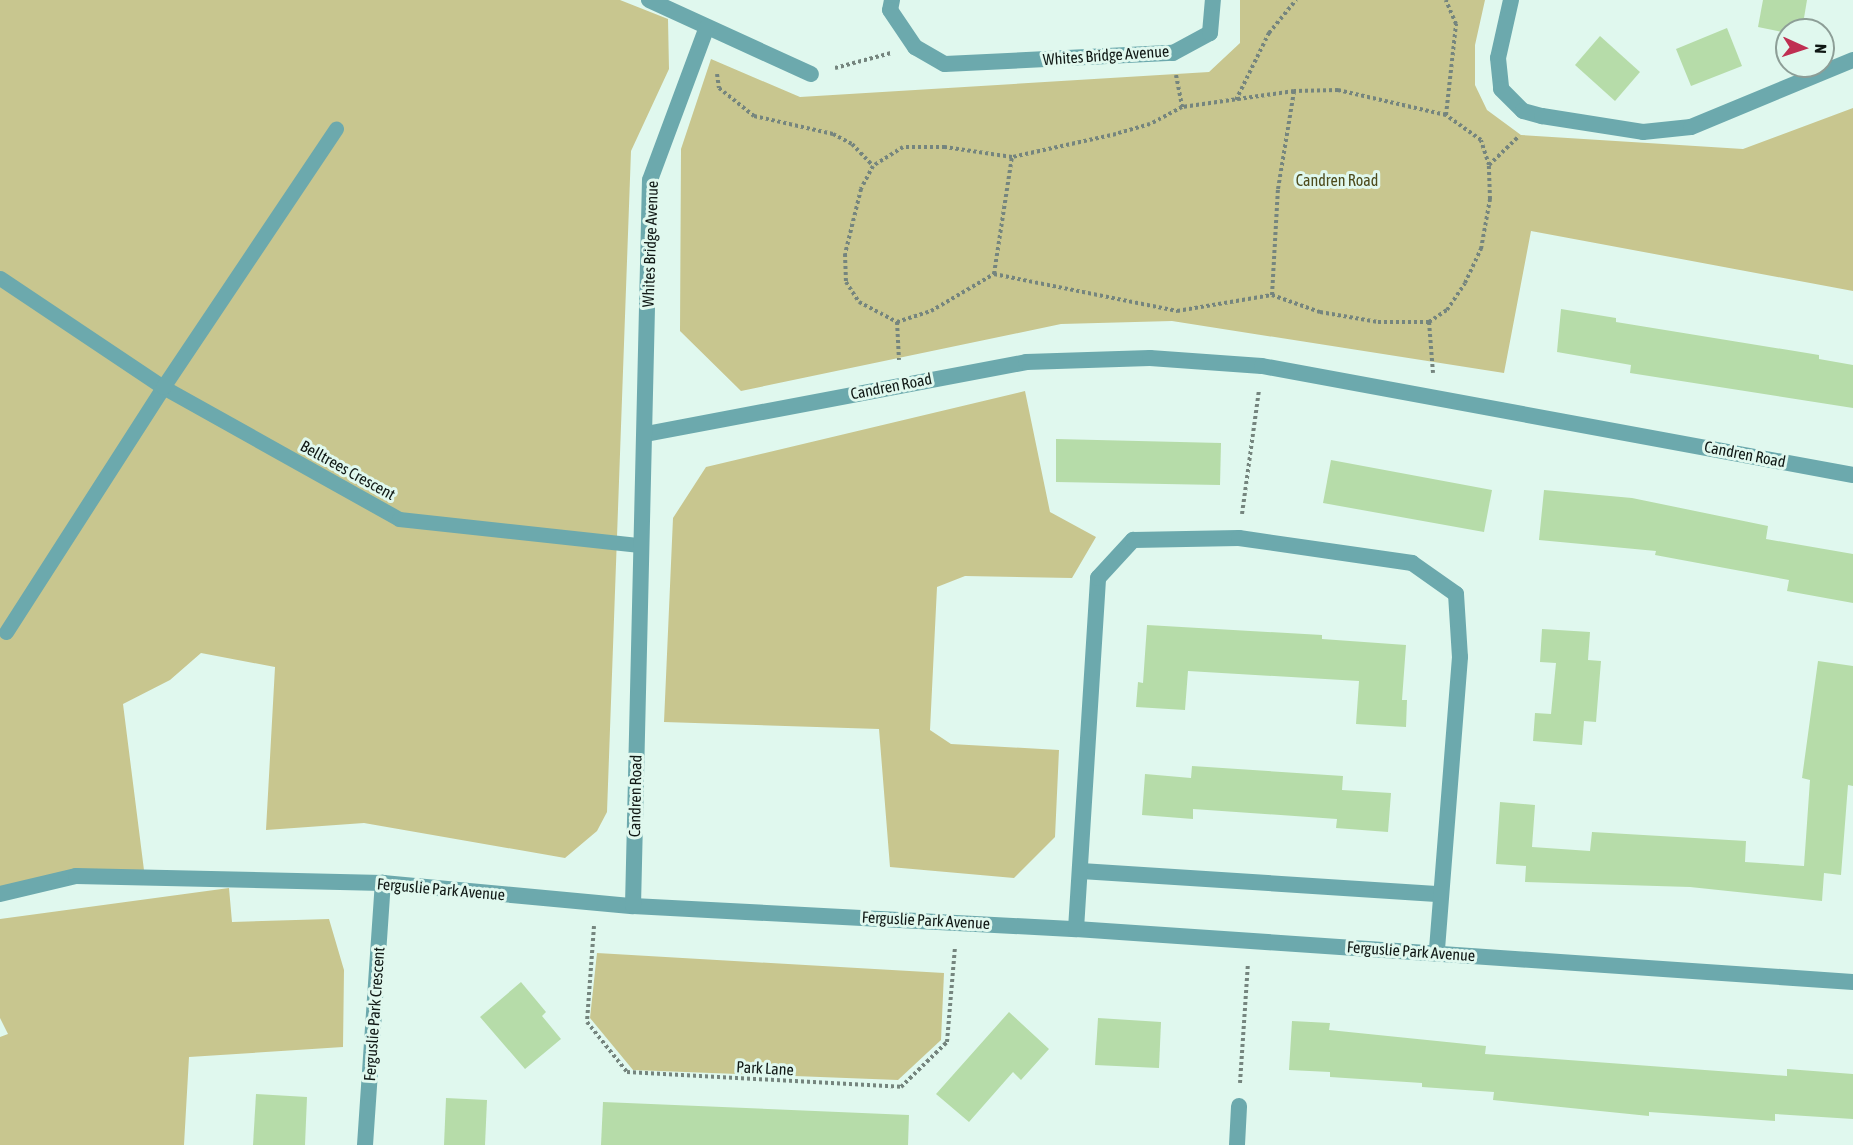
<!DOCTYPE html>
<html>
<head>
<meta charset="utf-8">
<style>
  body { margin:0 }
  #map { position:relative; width:1853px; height:1145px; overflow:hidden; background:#e0f8ee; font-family:"Asap Condensed",sans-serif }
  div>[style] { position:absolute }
  .green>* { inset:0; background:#c8c68f }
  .building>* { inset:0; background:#b6dca9 }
  .path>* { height:4px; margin-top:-2px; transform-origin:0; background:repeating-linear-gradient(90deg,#75857e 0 3px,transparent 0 6px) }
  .service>* { height:15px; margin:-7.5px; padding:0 7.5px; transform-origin:7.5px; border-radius:7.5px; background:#6ca9ad }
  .minor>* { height:16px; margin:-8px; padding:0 8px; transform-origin:8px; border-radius:8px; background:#6ca9ad }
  span { translate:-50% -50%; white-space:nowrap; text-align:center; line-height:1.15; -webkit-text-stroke:6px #e0f8ee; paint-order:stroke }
  .street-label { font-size:16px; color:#101815 }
  .park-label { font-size:16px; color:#4d4b1c }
  .north { position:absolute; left:1775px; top:18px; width:60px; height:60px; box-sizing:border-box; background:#e0f8ee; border:2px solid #8d9e97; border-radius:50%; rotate:93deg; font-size:16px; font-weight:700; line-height:24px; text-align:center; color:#101815 }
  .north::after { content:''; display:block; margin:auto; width:21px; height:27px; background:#bf2f52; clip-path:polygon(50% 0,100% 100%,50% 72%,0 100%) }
</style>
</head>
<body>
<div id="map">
  <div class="green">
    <div style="clip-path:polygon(0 0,620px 0,668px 19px,669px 69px,631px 151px,607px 812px,597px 831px,565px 858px,364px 823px,266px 830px,275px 667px,201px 653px,170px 680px,123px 704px,145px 878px,76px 876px,0 893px)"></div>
    <div style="clip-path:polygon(1240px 0,1485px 0,1475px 45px,1475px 85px,1487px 110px,1521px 135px,1743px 149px,1853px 108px,1853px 291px,1531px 231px,1504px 373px,1172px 321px,1061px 324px,741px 391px,680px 331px,681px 149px,711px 59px,800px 97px,1209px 72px,1240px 43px)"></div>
    <div style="clip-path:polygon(1025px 391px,1050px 512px,1096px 537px,1072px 578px,965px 576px,937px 587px,930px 730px,951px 744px,1059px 750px,1055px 837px,1014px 878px,890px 867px,879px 729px,664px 722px,673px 518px,706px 467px)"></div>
    <div style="clip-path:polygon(229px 888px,232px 922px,329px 919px,344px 970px,343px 1047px,189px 1057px,184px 1145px,0 1145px,0 1037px,8px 1034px,0 1018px,0 919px)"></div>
    <div style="clip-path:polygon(597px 953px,944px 973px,941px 1040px,898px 1080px,633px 1070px,590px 1018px)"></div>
  </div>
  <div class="building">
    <div style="clip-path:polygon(1763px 0,1807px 0,1802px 30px,1787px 33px,1758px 27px)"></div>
    <div style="clip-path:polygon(1727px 28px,1742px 66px,1691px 86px,1676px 49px)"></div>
    <div style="clip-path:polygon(1600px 36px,1640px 72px,1615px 101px,1575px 65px)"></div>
    <div style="clip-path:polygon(1561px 309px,1616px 318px,1616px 322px,1819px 355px,1819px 359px,1853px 365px,1853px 408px,1630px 373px,1631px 365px,1557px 352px)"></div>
    <div style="clip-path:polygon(1056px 439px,1221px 443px,1220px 485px,1056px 482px)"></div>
    <div style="clip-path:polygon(1331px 460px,1492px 490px,1484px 532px,1323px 503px)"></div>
    <div style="clip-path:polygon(1544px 490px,1632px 498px,1768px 526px,1766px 539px,1853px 554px,1853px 603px,1787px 591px,1789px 580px,1655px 555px,1656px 551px,1539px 540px)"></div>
    <div style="clip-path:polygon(1147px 625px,1322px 635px,1322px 639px,1406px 645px,1402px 700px,1407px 700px,1406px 727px,1356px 724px,1359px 681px,1188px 671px,1185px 710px,1136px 707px,1138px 682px,1143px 683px)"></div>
    <div style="clip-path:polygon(1542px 629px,1590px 632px,1588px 660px,1601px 661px,1596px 722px,1584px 721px,1582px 745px,1533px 741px,1535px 713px,1551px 714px,1556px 663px,1540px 662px)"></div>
    <div style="clip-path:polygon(1818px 661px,1853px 666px,1853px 786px,1848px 785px,1841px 875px,1824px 873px,1822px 901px,1690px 887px,1525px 882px,1526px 866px,1496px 864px,1500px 802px,1535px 805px,1532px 847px,1590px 851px,1592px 832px,1746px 841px,1745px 862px,1804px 866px,1810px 780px,1802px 778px)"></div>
    <div style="clip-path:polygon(1192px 766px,1343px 776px,1342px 790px,1391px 793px,1388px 832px,1336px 828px,1337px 819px,1193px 809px,1193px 819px,1142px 815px,1145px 774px,1191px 778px)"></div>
    <div style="clip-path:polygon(521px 982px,546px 1012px,542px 1016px,561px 1039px,525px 1069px,480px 1017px)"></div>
    <div style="clip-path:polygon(1009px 1012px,1049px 1049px,1021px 1080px,1013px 1072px,969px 1122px,936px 1094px)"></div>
    <div style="clip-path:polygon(1098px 1018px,1161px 1022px,1159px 1068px,1095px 1065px)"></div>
    <div style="clip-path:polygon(1292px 1021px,1330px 1023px,1329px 1030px,1486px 1046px,1485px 1054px,1787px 1076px,1787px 1069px,1853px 1074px,1853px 1119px,1775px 1114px,1775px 1121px,1649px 1112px,1649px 1116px,1493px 1100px,1494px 1092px,1422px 1087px,1422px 1083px,1330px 1077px,1330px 1072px,1289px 1070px)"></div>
    <div style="clip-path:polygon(256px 1094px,307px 1097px,305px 1145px,253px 1145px)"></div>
    <div style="clip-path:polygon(446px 1098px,487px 1100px,485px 1145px,444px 1145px)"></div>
    <div style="clip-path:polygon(603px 1102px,909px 1115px,908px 1145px,601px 1145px)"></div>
  </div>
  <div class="path">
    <div style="left:835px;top:68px;width:58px;rotate:-15deg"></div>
    <div style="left:717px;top:74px;width:14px;rotate:82deg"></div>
    <div style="left:719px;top:88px;width:45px;rotate:38.7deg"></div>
    <div style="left:754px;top:116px;width:81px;rotate:12.8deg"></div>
    <div style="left:833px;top:134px;width:21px;rotate:28deg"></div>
    <div style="left:852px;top:144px;width:30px;rotate:46deg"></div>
    <div style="left:1176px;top:75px;width:33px;rotate:79deg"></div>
    <div style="left:1236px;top:100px;width:75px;rotate:-63.8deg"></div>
    <div style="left:1269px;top:33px;width:43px;rotate:-50.7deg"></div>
    <div style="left:1446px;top:115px;width:92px;rotate:-83.7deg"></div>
    <div style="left:1456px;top:24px;width:26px;rotate:-113deg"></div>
    <div style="left:1489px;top:165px;width:42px;rotate:-44deg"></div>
    <div style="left:994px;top:274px;width:187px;rotate:11.4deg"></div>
    <div style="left:1177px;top:311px;width:96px;rotate:-9.6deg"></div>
    <div style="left:1272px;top:295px;width:51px;rotate:19.5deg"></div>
    <div style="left:1320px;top:312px;width:59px;rotate:9.8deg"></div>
    <div style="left:1378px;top:322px;width:51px"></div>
    <div style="left:1429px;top:322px;width:22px;rotate:-34deg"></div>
    <div style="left:1447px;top:310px;width:32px;rotate:-56deg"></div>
    <div style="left:1465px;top:283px;width:38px;rotate:-65deg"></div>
    <div style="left:1481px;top:249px;width:51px;rotate:-79.8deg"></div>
    <div style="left:1490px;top:199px;width:34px;rotate:-92deg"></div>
    <div style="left:1489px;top:165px;width:26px;rotate:-108deg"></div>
    <div style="left:1481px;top:140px;width:43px;rotate:-144.5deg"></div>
    <div style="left:1446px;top:115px;width:111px;rotate:-167deg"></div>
    <div style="left:1338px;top:90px;width:44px;rotate:178.7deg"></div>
    <div style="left:1294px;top:91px;width:113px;rotate:171.9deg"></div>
    <div style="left:1182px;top:107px;width:36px;rotate:152deg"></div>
    <div style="left:1150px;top:124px;width:35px;rotate:164deg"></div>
    <div style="left:1116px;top:134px;width:107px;rotate:167.5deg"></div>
    <div style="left:1012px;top:157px;width:68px;rotate:-171.5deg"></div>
    <div style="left:945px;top:147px;width:42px;rotate:180deg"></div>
    <div style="left:903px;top:147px;width:36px;rotate:148deg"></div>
    <div style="left:873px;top:166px;width:26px;rotate:118deg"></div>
    <div style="left:861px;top:189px;width:67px;rotate:103.8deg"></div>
    <div style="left:845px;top:254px;width:28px;rotate:88deg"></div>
    <div style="left:846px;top:282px;width:24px;rotate:57deg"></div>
    <div style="left:859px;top:302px;width:43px;rotate:27.8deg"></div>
    <div style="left:897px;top:322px;width:36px;rotate:-18deg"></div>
    <div style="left:931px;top:311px;width:73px;rotate:-30.4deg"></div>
    <div style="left:994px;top:274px;width:118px;rotate:-81.3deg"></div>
    <div style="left:1272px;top:295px;width:106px;rotate:-86.8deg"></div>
    <div style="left:1278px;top:189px;width:99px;rotate:-80.7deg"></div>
    <div style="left:897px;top:322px;width:38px;rotate:87deg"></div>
    <div style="left:1429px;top:322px;width:51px;rotate:85.5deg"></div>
    <div style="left:1242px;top:514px;width:125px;rotate:-82.2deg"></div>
    <div style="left:594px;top:926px;width:96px;rotate:94.2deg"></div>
    <div style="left:587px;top:1022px;width:64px;rotate:51.3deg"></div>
    <div style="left:627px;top:1072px;width:274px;rotate:3.1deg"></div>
    <div style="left:901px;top:1087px;width:64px;rotate:-44.4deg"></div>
    <div style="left:947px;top:1042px;width:96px;rotate:-85.2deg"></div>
    <div style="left:1240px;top:1083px;width:119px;rotate:-86.2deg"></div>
  </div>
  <div class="service">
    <div style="left:0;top:278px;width:196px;rotate:33.8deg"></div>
    <div style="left:163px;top:387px;width:270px;rotate:29.2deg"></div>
    <div style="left:399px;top:519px;width:242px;rotate:6.2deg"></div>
    <div style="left:6px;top:632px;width:291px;rotate:-57.3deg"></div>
    <div style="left:163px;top:387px;width:311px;rotate:-56.2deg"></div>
  </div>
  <div class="minor">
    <div style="left:649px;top:0;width:178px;rotate:24.6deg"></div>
    <div style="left:892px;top:0;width:10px;rotate:101deg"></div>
    <div style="left:890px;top:10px;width:45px;rotate:56deg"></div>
    <div style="left:915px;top:47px;width:34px;rotate:30deg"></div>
    <div style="left:945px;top:64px;width:228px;rotate:-2.8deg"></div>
    <div style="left:1173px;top:53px;width:42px;rotate:-28.4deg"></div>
    <div style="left:1210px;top:33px;width:33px;rotate:-85deg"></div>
    <div style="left:1511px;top:0;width:59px;rotate:102.6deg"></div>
    <div style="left:1498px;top:58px;width:31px;rotate:84deg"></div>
    <div style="left:1501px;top:89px;width:31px;rotate:45deg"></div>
    <div style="left:1523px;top:111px;width:20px;rotate:15deg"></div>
    <div style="left:1542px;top:116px;width:102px;rotate:9deg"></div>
    <div style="left:1643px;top:132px;width:48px;rotate:-5.9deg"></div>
    <div style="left:1691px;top:127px;width:175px;rotate:-22.5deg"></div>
    <div style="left:646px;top:434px;width:387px;rotate:-10.7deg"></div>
    <div style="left:1026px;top:362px;width:124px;rotate:-1.8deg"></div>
    <div style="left:1150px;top:358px;width:112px;rotate:4.1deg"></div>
    <div style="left:1262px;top:366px;width:601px;rotate:10.45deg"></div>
    <div style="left:1081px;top:871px;width:360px;rotate:3.7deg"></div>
    <div style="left:0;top:894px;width:78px;rotate:-13.3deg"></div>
    <div style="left:76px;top:876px;width:307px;rotate:1.3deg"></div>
    <div style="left:383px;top:883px;width:251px;rotate:5.3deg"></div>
    <div style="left:633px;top:906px;width:444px;rotate:3deg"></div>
    <div style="left:1076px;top:929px;width:779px;rotate:3.9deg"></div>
    <div style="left:633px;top:906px;width:726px;rotate:-88.66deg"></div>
    <div style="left:650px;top:180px;width:163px;rotate:-69.6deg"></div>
    <div style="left:1076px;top:929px;width:352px;rotate:-86.4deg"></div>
    <div style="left:1098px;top:578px;width:52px;rotate:-47.4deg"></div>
    <div style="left:1133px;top:540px;width:106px;rotate:-1.1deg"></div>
    <div style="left:1239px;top:538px;width:175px;rotate:8.2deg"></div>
    <div style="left:1412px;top:563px;width:54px;rotate:35.2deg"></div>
    <div style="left:1456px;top:594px;width:63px;rotate:86.4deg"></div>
    <div style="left:1460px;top:657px;width:296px;rotate:94.5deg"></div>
    <div style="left:365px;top:1145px;width:263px;rotate:-86.1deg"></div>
    <div style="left:1237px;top:1145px;width:39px;rotate:-87deg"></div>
  </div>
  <div class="street-label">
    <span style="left:1106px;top:55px;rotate:-4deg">Whites Bridge Avenue</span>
    <span style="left:650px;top:244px;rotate:-88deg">Whites Bridge Avenue</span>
    <span style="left:891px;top:386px;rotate:-11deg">Candren Road</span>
    <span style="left:1745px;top:454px;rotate:11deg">Candren Road</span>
    <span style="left:348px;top:470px;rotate:29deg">Belltrees Crescent</span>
    <span style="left:635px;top:796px;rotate:-89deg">Candren Road</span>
    <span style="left:441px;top:889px;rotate:5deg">Ferguslie Park Avenue</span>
    <span style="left:926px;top:920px;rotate:3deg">Ferguslie Park Avenue</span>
    <span style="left:1411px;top:951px;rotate:4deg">Ferguslie Park Avenue</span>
    <span style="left:374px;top:1014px;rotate:-86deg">Ferguslie Park Crescent</span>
    <span style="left:765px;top:1068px;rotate:3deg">Park Lane</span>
  </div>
  <div class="park-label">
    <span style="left:1337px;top:180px">Candren Road</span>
  </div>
  <div class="north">N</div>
</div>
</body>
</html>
